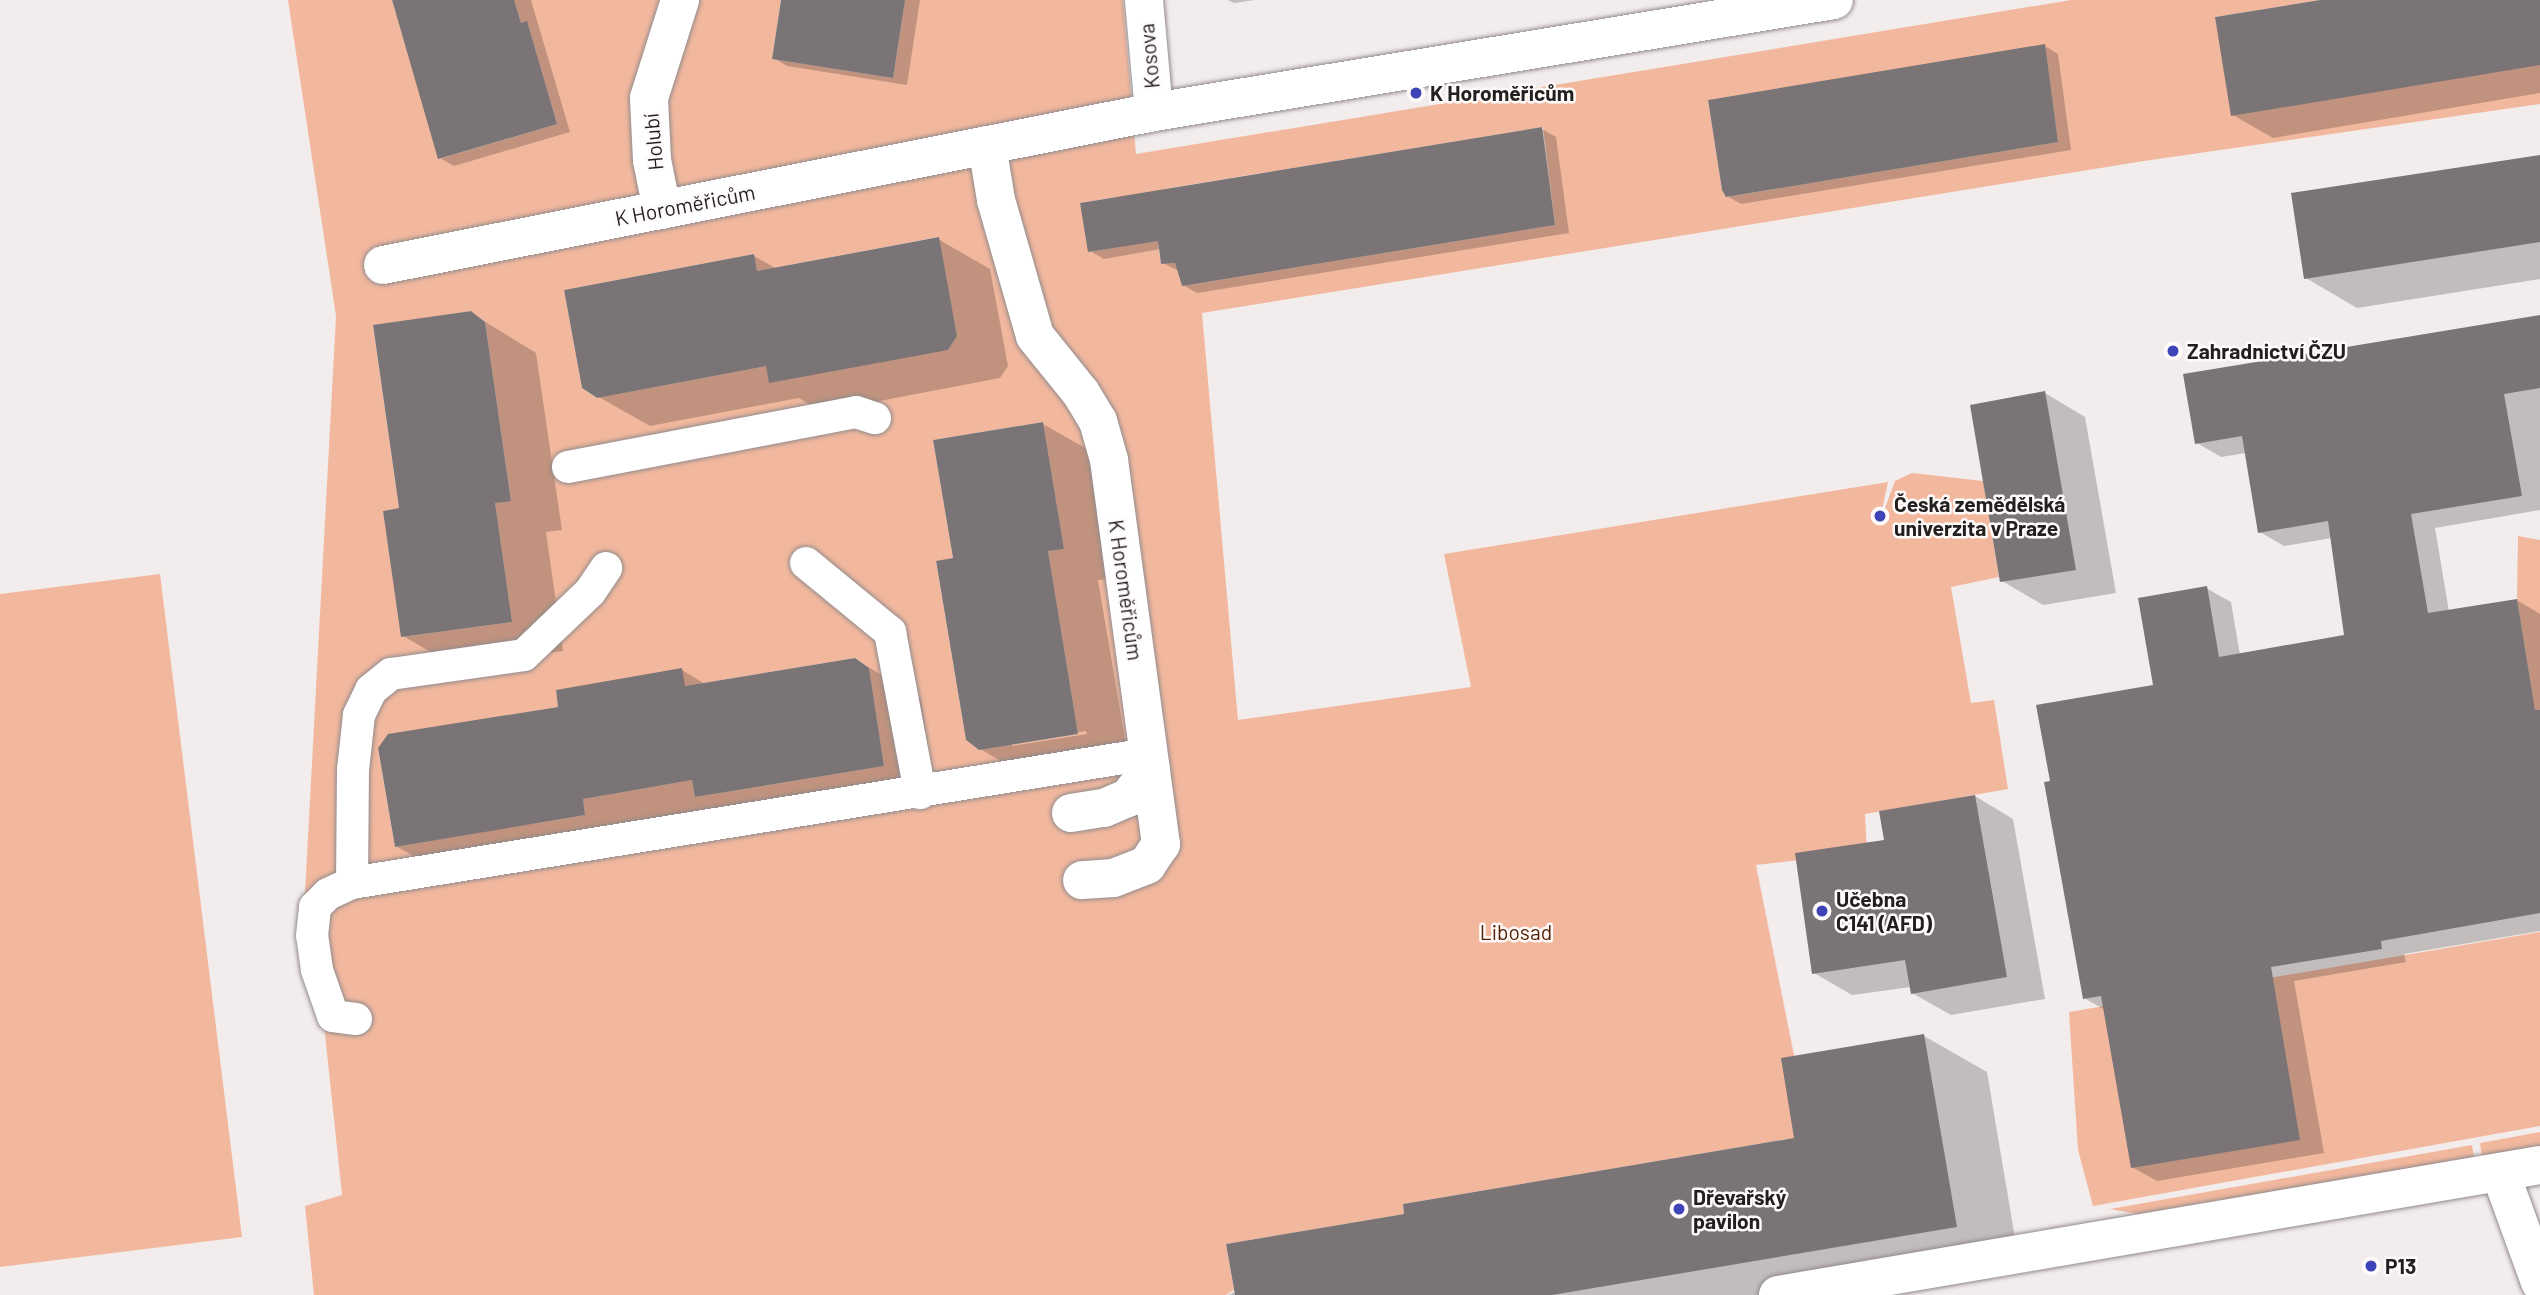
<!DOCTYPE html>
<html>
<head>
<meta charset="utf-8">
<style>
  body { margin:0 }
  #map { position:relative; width:2540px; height:1295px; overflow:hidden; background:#f3eced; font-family:Barlow,sans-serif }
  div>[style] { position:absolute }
  .green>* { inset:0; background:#f2b89e }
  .shadow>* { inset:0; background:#0003 }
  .building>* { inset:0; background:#7a7476 }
  .roads { filter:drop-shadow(0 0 2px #928b8c) drop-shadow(0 0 2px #928b8c) }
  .pedestrian>* { height:32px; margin:-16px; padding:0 16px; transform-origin:16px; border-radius:16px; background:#fff }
  .minor>* { height:38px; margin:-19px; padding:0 19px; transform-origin:19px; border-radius:19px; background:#fff }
  .dots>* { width:19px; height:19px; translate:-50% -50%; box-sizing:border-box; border:4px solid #fefafa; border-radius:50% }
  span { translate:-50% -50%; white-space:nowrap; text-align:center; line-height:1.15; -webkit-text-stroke:5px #fefafa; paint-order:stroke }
  .street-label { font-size:21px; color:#221f1f }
  .poi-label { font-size:21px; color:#221f1f; font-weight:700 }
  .left { translate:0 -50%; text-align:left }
  .park-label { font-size:21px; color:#531f02 }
</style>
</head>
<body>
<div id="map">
  <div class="green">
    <div style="clip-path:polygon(evenodd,288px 0,392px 0,439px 159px,557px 124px,527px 22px,521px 23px,514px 0,781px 0,772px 59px,893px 78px,905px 0,1123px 0,1136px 154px,2071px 0,2320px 0,2215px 17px,2540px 65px,2540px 104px,2144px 161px,1202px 313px,1238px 720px,1471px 687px,1444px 554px,1888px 482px,1879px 524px,1895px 481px,1912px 473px,1983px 481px,1999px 577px,1951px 587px,1971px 703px,1994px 700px,2008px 789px,1865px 814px,1867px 852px,1756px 865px,1812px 1145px,1787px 1139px,1403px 1204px,1404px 1214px,1226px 1244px,1234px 1290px,1226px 1295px,314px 1295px,305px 1206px,342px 1195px,324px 1025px,313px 999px,305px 893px,336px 316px,288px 0,2045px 45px,2058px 142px,1727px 197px,1722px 190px,1708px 100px,2045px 45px,288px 0,1543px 127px,1555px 225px,1182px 286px,1175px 263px,1161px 264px,1158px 245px,1172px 242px,1164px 189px,1543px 127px,288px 0,1116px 197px,1124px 246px,1089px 252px,1080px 203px,1116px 197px,288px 0,938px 237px,957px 336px,948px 350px,766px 366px,596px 398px,582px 388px,564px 290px,754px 254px,757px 271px,938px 237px,288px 0,471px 311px,485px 322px,511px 500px,495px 503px,512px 622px,402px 637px,383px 511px,399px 508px,373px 326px,471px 311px,288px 0,1043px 422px,1064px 549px,1048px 551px,1078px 734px,979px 750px,966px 740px,936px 562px,953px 558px,933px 440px,1043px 422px,288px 0,855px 658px,869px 668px,884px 766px,695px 797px,692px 780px,583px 799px,585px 815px,532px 824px,515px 812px,484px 832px,395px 847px,378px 749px,388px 735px,558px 707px,556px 690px,685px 686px,855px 658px)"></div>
    <div style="clip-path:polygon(2518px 536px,2540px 540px,2540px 710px,2535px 710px,2517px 599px)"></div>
    <div style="clip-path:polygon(160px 574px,242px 1237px,0 1267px,0 594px)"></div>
    <div style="clip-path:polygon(2540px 932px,2540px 1126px,2093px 1206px,2078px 1150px,2069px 1012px)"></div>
    <div style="clip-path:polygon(2540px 1132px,2540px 1147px,2482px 1157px,2480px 1143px)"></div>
    <div style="clip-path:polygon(2472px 1145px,2474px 1157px,2138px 1214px,2110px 1209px)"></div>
  </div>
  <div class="shadow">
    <div style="clip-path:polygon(394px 0,531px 0,570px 132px,454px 166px,440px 158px)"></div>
    <div style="clip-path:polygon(782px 0,920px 0,907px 85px,787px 66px,774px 58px)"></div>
    <div style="clip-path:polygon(1228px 0,1255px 0,1234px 3px)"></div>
    <div style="clip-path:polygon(2337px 0,2540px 0,2540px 93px,2273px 138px,2233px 115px)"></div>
    <div style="clip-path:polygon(2045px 46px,2058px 54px,2071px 150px,1741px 204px,1727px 196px)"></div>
    <div style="clip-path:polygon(1542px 129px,1556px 137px,1569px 233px,1197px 293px,1183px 285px,1179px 271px,1163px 263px,1161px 249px,1104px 259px,1090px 251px)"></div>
    <div style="clip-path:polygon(2540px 156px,2540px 279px,2357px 308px,2306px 278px)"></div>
    <div style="clip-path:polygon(938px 239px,990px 269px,1008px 366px,1000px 378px,822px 412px,799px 398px,650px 426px,597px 396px,754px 256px,777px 269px)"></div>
    <div style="clip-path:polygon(471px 313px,536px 353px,562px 530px,546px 532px,563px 651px,455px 666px,403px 636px,401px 509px)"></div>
    <div style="clip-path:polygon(2540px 317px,2540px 510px,2435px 528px,2449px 612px,2517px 600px,2540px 614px,2540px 931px,2404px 954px,2406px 962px,2294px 981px,2324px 1153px,2157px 1181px,2132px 1167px,2105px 1010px,2084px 998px,2052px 782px,2155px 687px,2206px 588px,2231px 602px,2240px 655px,2345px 636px,2332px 538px,2284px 546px,2260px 532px,2246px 453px,2221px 457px,2197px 443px)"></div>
    <div style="clip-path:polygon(2045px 393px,2085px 417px,2116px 593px,2043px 605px,2002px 581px)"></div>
    <div style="clip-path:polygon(evenodd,1043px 424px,1094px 453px,1115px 578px,1098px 580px,1129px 763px,1032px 779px,980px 749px,955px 560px,1043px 424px,1086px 731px,1087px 734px,1012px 746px,1012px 743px,1086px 731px)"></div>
    <div style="clip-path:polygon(855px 659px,921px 699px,935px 795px,448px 876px,396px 846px,560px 708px,682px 670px,705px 684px)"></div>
    <div style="clip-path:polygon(1975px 796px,2013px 819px,2045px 999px,1951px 1015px,1912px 993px,1911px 987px,1852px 995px,1814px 973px,1886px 841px)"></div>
    <div style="clip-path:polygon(1924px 1036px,1987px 1072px,2019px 1262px,1823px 1295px,1228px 1295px,1406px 1216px,1796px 1139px)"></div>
  </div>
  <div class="building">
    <div style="clip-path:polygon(392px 0,514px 0,521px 23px,527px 21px,557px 124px,438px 159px)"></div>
    <div style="clip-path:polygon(781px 0,905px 0,893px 78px,772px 59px)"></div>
    <div style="clip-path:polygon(2320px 0,2540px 0,2540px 65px,2231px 116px,2215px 17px)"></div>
    <div style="clip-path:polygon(2045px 44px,2058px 142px,1726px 197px,1722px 190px,1708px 100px)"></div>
    <div style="clip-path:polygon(1542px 127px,1555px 225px,1182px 286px,1175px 263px,1161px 264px,1158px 241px,1088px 252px,1080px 203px)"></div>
    <div style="clip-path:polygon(2540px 155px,2540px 242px,2304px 279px,2291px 193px)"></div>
    <div style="clip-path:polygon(939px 237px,957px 336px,948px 350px,769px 383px,766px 366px,597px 398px,582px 388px,564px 290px,754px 254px,757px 271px)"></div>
    <div style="clip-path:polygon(471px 311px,485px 322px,511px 501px,495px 503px,512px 622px,401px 637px,383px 511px,399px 508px,373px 325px)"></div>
    <div style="clip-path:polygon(2540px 315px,2540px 388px,2504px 394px,2522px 496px,2411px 514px,2428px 613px,2517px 599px,2535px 710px,2540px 710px,2540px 913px,2381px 941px,2382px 949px,2271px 967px,2300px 1140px,2131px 1168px,2101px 996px,2083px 999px,2044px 782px,2050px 781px,2036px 705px,2153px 685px,2138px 598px,2207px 586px,2219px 657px,2344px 635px,2328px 521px,2258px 533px,2242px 436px,2195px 444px,2183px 374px)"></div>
    <div style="clip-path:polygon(2045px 391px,2076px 570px,2000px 582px,1970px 405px)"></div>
    <div style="clip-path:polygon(1043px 422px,1064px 549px,1048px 551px,1078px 734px,979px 750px,966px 740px,936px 561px,953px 558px,933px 440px)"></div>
    <div style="clip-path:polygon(855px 658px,869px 668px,884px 766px,695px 797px,692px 780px,583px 799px,585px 815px,395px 847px,378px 748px,388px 734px,558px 707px,556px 690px,682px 668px,685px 686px)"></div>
    <div style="clip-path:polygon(1975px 795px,2007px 977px,1911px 994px,1905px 960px,1812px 974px,1795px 853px,1884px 840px,1879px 811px)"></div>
    <div style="clip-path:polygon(1924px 1034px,1957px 1227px,1552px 1295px,1235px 1295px,1226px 1244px,1404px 1214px,1403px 1204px,1794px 1138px,1781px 1058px)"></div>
  </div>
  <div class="roads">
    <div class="pedestrian">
      <div style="left:568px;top:467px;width:293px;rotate:-10.8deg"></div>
      <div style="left:856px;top:412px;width:20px;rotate:18deg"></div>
      <div style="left:806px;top:563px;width:109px;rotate:39.4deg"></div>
      <div style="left:890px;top:632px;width:164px;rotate:79.4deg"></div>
      <div style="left:352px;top:883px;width:113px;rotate:-89.5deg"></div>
      <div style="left:353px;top:770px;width:55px;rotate:-83.8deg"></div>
      <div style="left:359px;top:715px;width:28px;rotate:-64deg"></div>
      <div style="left:371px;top:690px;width:26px;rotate:-39deg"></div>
      <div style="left:391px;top:674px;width:134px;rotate:-8.1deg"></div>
      <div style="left:524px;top:655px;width:91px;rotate:-43.7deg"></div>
      <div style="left:590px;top:592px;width:29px;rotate:-56deg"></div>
      <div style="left:356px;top:1019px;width:23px;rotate:-173deg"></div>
      <div style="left:333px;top:1016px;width:49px;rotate:-109.2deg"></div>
      <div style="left:317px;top:970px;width:34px;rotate:-98deg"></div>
      <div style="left:312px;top:936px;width:29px;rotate:-84deg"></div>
      <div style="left:315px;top:907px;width:18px;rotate:-45deg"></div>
      <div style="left:328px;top:894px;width:26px;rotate:-25deg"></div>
      <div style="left:352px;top:883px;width:806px;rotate:-9.21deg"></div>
    </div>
    <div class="minor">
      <div style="left:1144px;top:0;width:112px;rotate:84.9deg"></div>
      <div style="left:987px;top:145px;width:56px;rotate:80.7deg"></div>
      <div style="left:996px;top:200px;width:141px;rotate:74deg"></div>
      <div style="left:1035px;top:336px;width:73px;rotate:51.1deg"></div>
      <div style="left:1081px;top:393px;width:33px;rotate:59deg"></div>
      <div style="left:1098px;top:421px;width:41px;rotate:74.2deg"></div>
      <div style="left:1109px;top:460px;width:388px;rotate:82.3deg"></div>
      <div style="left:1161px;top:844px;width:25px;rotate:124deg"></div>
      <div style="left:1147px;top:865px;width:36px;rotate:159deg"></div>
      <div style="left:1113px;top:878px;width:31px;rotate:176deg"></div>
      <div style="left:662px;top:210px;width:51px;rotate:-101.3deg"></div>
      <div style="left:652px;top:160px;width:62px;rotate:-92.8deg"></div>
      <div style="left:649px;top:98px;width:103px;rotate:-72.4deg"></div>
      <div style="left:383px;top:265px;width:786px;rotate:-11.22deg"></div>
      <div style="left:1154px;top:112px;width:689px;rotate:-9.35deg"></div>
      <div style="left:1071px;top:813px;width:33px;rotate:-9deg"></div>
      <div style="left:1104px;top:808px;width:26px;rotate:-23deg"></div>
      <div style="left:1128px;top:798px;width:37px;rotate:-52deg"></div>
      <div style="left:2500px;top:1172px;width:117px;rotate:70deg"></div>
      <div style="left:1778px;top:1295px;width:773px;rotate:-9.68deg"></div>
    </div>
  </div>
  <div class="dots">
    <div style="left:1416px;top:93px;background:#3e44b8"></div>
    <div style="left:2173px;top:351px;background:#3e44b8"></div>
    <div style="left:1880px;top:516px;background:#3e44b8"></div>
    <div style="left:1822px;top:911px;background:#3e44b8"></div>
    <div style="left:1679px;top:1209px;background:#3e44b8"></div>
    <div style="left:2371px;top:1266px;background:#3e44b8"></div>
  </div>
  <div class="street-label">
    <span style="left:1149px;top:56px;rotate:-95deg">Kosova</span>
    <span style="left:653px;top:142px;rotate:-95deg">Holubí</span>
    <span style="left:685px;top:205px;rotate:-11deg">K Horoměřicům</span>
    <span style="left:1126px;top:590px;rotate:82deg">K Horoměřicům</span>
  </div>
  <div class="poi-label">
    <span class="left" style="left:1430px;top:93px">K Horoměřicům</span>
    <span class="left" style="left:2187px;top:351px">Zahradnictví ČZU</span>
    <span class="left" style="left:1894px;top:516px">Česká zemědělská<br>univerzita v Praze</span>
    <span class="left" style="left:1836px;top:911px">Učebna<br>C141 (AFD)</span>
    <span class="left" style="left:1693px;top:1209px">Dřevařský<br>pavilon</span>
    <span class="left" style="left:2385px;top:1266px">P13</span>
  </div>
  <div class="park-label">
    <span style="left:1516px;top:932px">Libosad</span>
  </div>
</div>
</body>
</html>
